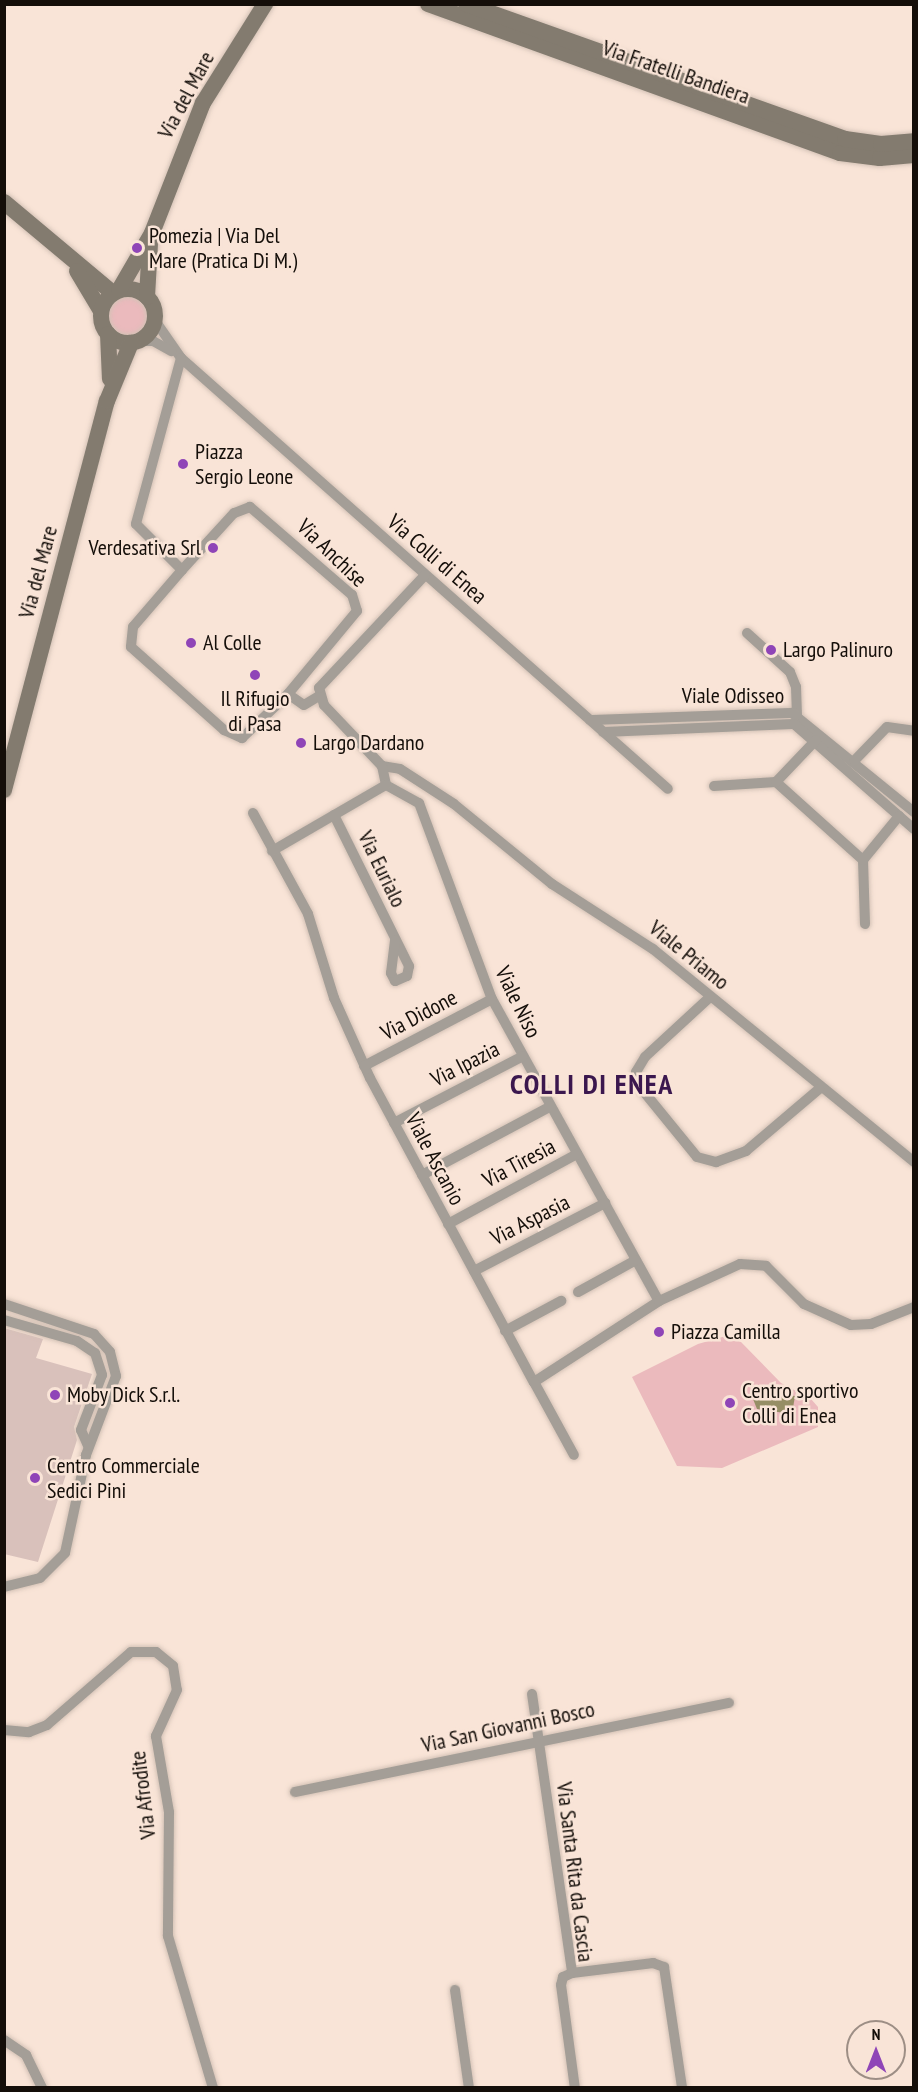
<!DOCTYPE html>
<html>
<head>
<meta charset="utf-8">
<style>
  body { margin:0 }
  #map { position:relative; width:918px; height:2092px; overflow:hidden; background:#f9e4d7; font-family:"PT Sans Narrow",sans-serif }
  div>[style] { position:absolute }
  .green>* { inset:0; background:#ebbabd }
  .round { border-radius:50% }
  .water>* { inset:0; background:#968e65 }
  .building>* { inset:0; background:#d9c1bb }
  .roads { filter:drop-shadow(0 0 2px #d4c2b6) drop-shadow(0 0 2px #d4c2b6) }
  .street>* { height:10px; margin:-5px; padding:0 5px; transform-origin:5px; border-radius:5px; background:#a49e97 }
  .secondary>* { height:16px; margin:-8px; padding:0 8px; transform-origin:8px; border-radius:8px; background:#837b6f }
  .secondary>.ring { margin:-8px; padding:0; box-sizing:content-box; background:none; border:16px solid #837b6f; border-radius:50% }
  .dots>* { width:16px; height:16px; translate:-50% -50%; box-sizing:border-box; border:3px solid #f9e4d7; border-radius:50% }
  span { translate:-50% -50%; white-space:nowrap; text-align:center; line-height:1.15; -webkit-text-stroke:5px #f9e4d7; paint-order:stroke }
  .street-label { font-size:22px; color:#140e09 }
  .poi-label { font-size:22px; color:#140e09 }
  .left { translate:0 -50%; text-align:left }
  .right { translate:-100% -50%; text-align:right }
  .district-label { font-size:28px; color:#3b174e; font-weight:700; letter-spacing:1.5px }
  .frame { position:absolute; inset:0; border:6px solid #140e09; pointer-events:none }
  .north { position:absolute; left:846px; top:2020px; width:60px; height:60px; box-sizing:border-box; background:#f9e4d7; border:2px solid #9d8e85; border-radius:50%; rotate:0deg; font-size:16px; font-weight:700; line-height:24px; text-align:center; color:#140e09 }
  .north::after { content:''; display:block; margin:auto; width:21px; height:27px; background:#8f45b7; clip-path:polygon(50% 0,100% 100%,50% 72%,0 100%) }
</style>
</head>
<body>
<div id="map">
  <div class="green">
    <div class="round" style="left:106px;top:294px;width:44px;height:44px"></div>
    <div style="clip-path:polygon(726px 1336px,741px 1342px,781px 1383px,811px 1399px,818px 1407px,818px 1427px,722px 1468px,677px 1466px,632px 1377px,698px 1344px)"></div>
  </div>
  <div class="water">
    <div style="clip-path:polygon(759px 1392px,795px 1396px,792px 1414px,757px 1409px,753px 1399px)"></div>
  </div>
  <div class="building">
    <div style="clip-path:polygon(4px 1328px,43px 1339px,36px 1358px,92px 1374px,74px 1427px,77px 1440px,38px 1562px,4px 1554px)"></div>
  </div>
  <div class="roads">
    <div class="street">
      <div style="left:154px;top:319px;width:47px;rotate:55.3deg"></div>
      <div style="left:181px;top:358px;width:650px;rotate:41.51deg"></div>
      <div style="left:138px;top:341px;width:15px"></div>
      <div style="left:153px;top:341px;width:21px;rotate:29deg"></div>
      <div style="left:181px;top:358px;width:172px;rotate:105.2deg"></div>
      <div style="left:136px;top:524px;width:65px;rotate:45deg"></div>
      <div style="left:182px;top:570px;width:75px;rotate:130.7deg"></div>
      <div style="left:133px;top:627px;width:20px;rotate:96deg"></div>
      <div style="left:131px;top:647px;width:125px;rotate:41.7deg"></div>
      <div style="left:224px;top:730px;width:20px;rotate:24deg"></div>
      <div style="left:242px;top:738px;width:64px;rotate:-43.7deg"></div>
      <div style="left:288px;top:694px;width:108px;rotate:-50.3deg"></div>
      <div style="left:357px;top:611px;width:17px;rotate:-107deg"></div>
      <div style="left:352px;top:595px;width:135px;rotate:-139.2deg"></div>
      <div style="left:250px;top:507px;width:17px;rotate:159deg"></div>
      <div style="left:234px;top:513px;width:77px;rotate:132.4deg"></div>
      <div style="left:747px;top:633px;width:58px;rotate:42.2deg"></div>
      <div style="left:790px;top:672px;width:16px;rotate:68deg"></div>
      <div style="left:796px;top:687px;width:28px;rotate:88deg"></div>
      <div style="left:288px;top:694px;width:19px;rotate:35deg"></div>
      <div style="left:304px;top:705px;width:17px;rotate:-31deg"></div>
      <div style="left:590px;top:720px;width:202px;rotate:-2deg"></div>
      <div style="left:792px;top:713px;width:157px;rotate:39.1deg"></div>
      <div style="left:603px;top:732px;width:191px;rotate:-2.4deg"></div>
      <div style="left:794px;top:724px;width:159px;rotate:41.2deg"></div>
      <div style="left:854px;top:761px;width:47px;rotate:-45.9deg"></div>
      <div style="left:887px;top:727px;width:27px;rotate:8deg"></div>
      <div style="left:382px;top:766px;width:18px;rotate:9deg"></div>
      <div style="left:400px;top:769px;width:64px;rotate:32.9deg"></div>
      <div style="left:454px;top:804px;width:127px;rotate:39.2deg"></div>
      <div style="left:552px;top:884px;width:120px;rotate:32.8deg"></div>
      <div style="left:653px;top:949px;width:337px;rotate:39.2deg"></div>
      <div style="left:382px;top:766px;width:84px;rotate:-133.6deg"></div>
      <div style="left:324px;top:705px;width:18px;rotate:-106deg"></div>
      <div style="left:319px;top:688px;width:155px;rotate:-46.8deg"></div>
      <div style="left:382px;top:766px;width:19px;rotate:78deg"></div>
      <div style="left:386px;top:785px;width:38px;rotate:29deg"></div>
      <div style="left:776px;top:782px;width:117px;rotate:41.9deg"></div>
      <div style="left:863px;top:860px;width:64px;rotate:88.2deg"></div>
      <div style="left:714px;top:786px;width:62px;rotate:-3.7deg"></div>
      <div style="left:776px;top:782px;width:58px;rotate:-46.4deg"></div>
      <div style="left:419px;top:803px;width:209px;rotate:69.6deg"></div>
      <div style="left:492px;top:999px;width:345px;rotate:61.1deg"></div>
      <div style="left:253px;top:813px;width:115px;rotate:61.4deg"></div>
      <div style="left:308px;top:914px;width:88px;rotate:72.8deg"></div>
      <div style="left:334px;top:998px;width:88px;rotate:65.8deg"></div>
      <div style="left:370px;top:1078px;width:345px;rotate:61.7deg"></div>
      <div style="left:534px;top:1382px;width:149px;rotate:-32.9deg"></div>
      <div style="left:659px;top:1301px;width:89px;rotate:-24.6deg"></div>
      <div style="left:740px;top:1264px;width:26px;rotate:4deg"></div>
      <div style="left:766px;top:1266px;width:54px;rotate:45deg"></div>
      <div style="left:804px;top:1304px;width:51px;rotate:24.1deg"></div>
      <div style="left:851px;top:1325px;width:20px;rotate:-3deg"></div>
      <div style="left:871px;top:1324px;width:46px;rotate:-21.6deg"></div>
      <div style="left:334px;top:815px;width:169px;rotate:63.6deg"></div>
      <div style="left:409px;top:966px;width:10px;rotate:101deg"></div>
      <div style="left:407px;top:976px;width:13px;rotate:157deg"></div>
      <div style="left:395px;top:981px;width:9px;rotate:-117deg"></div>
      <div style="left:391px;top:973px;width:33px;rotate:-83deg"></div>
      <div style="left:272px;top:851px;width:132px;rotate:-30.1deg"></div>
      <div style="left:863px;top:860px;width:57px;rotate:-50.7deg"></div>
      <div style="left:710px;top:997px;width:88px;rotate:137.3deg"></div>
      <div style="left:645px;top:1057px;width:17px;rotate:121deg"></div>
      <div style="left:636px;top:1072px;width:16px;rotate:75deg"></div>
      <div style="left:640px;top:1087px;width:90px;rotate:50.8deg"></div>
      <div style="left:697px;top:1157px;width:20px;rotate:15deg"></div>
      <div style="left:716px;top:1162px;width:32px;rotate:-20deg"></div>
      <div style="left:746px;top:1151px;width:96px;rotate:-40.3deg"></div>
      <div style="left:364px;top:1066px;width:144px;rotate:-27.6deg"></div>
      <div style="left:394px;top:1123px;width:145px;rotate:-27.4deg"></div>
      <div style="left:422px;top:1175px;width:146px;rotate:-28.1deg"></div>
      <div style="left:448px;top:1224px;width:147px;rotate:-28.5deg"></div>
      <div style="left:474px;top:1271px;width:148px;rotate:-27.4deg"></div>
      <div style="left:578px;top:1292px;width:66px;rotate:-28.9deg"></div>
      <div style="left:4px;top:1304px;width:95px;rotate:18.4deg"></div>
      <div style="left:94px;top:1334px;width:24px;rotate:48deg"></div>
      <div style="left:110px;top:1352px;width:25px;rotate:76deg"></div>
      <div style="left:116px;top:1376px;width:85px;rotate:110.8deg"></div>
      <div style="left:86px;top:1455px;width:100px;rotate:102.1deg"></div>
      <div style="left:65px;top:1553px;width:35px;rotate:135deg"></div>
      <div style="left:40px;top:1578px;width:37px;rotate:166deg"></div>
      <div style="left:4px;top:1320px;width:76px;rotate:16deg"></div>
      <div style="left:77px;top:1341px;width:22px;rotate:34deg"></div>
      <div style="left:95px;top:1353px;width:23px;rotate:72deg"></div>
      <div style="left:102px;top:1375px;width:59px;rotate:110.9deg"></div>
      <div style="left:81px;top:1430px;width:17px;rotate:66deg"></div>
      <div style="left:505px;top:1331px;width:64px;rotate:-28.2deg"></div>
      <div style="left:534px;top:1382px;width:83px;rotate:61.3deg"></div>
      <div style="left:532px;top:1694px;width:282px;rotate:81.8deg"></div>
      <div style="left:572px;top:1973px;width:10px;rotate:156deg"></div>
      <div style="left:563px;top:1977px;width:8px;rotate:104deg"></div>
      <div style="left:561px;top:1985px;width:104px;rotate:82.3deg"></div>
      <div style="left:4px;top:1730px;width:25px;rotate:5deg"></div>
      <div style="left:29px;top:1732px;width:19px;rotate:-21deg"></div>
      <div style="left:47px;top:1725px;width:111px;rotate:-41deg"></div>
      <div style="left:131px;top:1652px;width:25px"></div>
      <div style="left:156px;top:1652px;width:22px;rotate:39deg"></div>
      <div style="left:173px;top:1666px;width:24px;rotate:81deg"></div>
      <div style="left:177px;top:1690px;width:51px;rotate:114.5deg"></div>
      <div style="left:156px;top:1736px;width:77px;rotate:80.3deg"></div>
      <div style="left:169px;top:1812px;width:124px;rotate:90.5deg"></div>
      <div style="left:168px;top:1936px;width:159px;rotate:73.5deg"></div>
      <div style="left:295px;top:1792px;width:443px;rotate:-11.6deg"></div>
      <div style="left:572px;top:1973px;width:82px;rotate:-7deg"></div>
      <div style="left:653px;top:1963px;width:12px;rotate:20deg"></div>
      <div style="left:664px;top:1967px;width:122px;rotate:81.5deg"></div>
      <div style="left:455px;top:1990px;width:99px;rotate:81.9deg"></div>
      <div style="left:4px;top:2040px;width:27px;rotate:34deg"></div>
      <div style="left:26px;top:2055px;width:37px;rotate:64deg"></div>
    </div>
    <div class="secondary">
      <div style="left:428px;top:4px;width:438px;rotate:19.9deg"></div>
      <div style="left:840px;top:153px;width:40px;rotate:7.1deg"></div>
      <div style="left:880px;top:158px;width:34px;rotate:-5deg"></div>
      <div style="left:466px;top:4px;width:402px;rotate:19.6deg"></div>
      <div style="left:845px;top:139px;width:36px;rotate:8deg"></div>
      <div style="left:881px;top:144px;width:33px;rotate:-5deg"></div>
      <div style="left:4px;top:202px;width:142px;rotate:39.9deg"></div>
      <div style="left:77px;top:271px;width:47px;rotate:59deg"></div>
      <div class="ring" style="left:101px;top:289px;width:38px;height:38px"></div>
      <div style="left:119px;top:290px;width:66px;rotate:-59.9deg"></div>
      <div style="left:152px;top:233px;width:140px;rotate:-68.6deg"></div>
      <div style="left:203px;top:103px;width:117px;rotate:-57.9deg"></div>
      <div style="left:147px;top:297px;width:53px;rotate:-86.8deg"></div>
      <div style="left:108px;top:334px;width:45px;rotate:87.5deg"></div>
      <div style="left:4px;top:790px;width:402px;rotate:-75.2deg"></div>
      <div style="left:107px;top:401px;width:63px;rotate:-67.5deg"></div>
    </div>
  </div>
  <div class="dots">
    <div style="left:137px;top:248px;background:#8f45b7"></div>
    <div style="left:183px;top:464px;background:#8f45b7"></div>
    <div style="left:213px;top:548px;background:#8f45b7"></div>
    <div style="left:191px;top:643px;background:#8f45b7"></div>
    <div style="left:771px;top:650px;background:#8f45b7"></div>
    <div style="left:255px;top:675px;background:#8f45b7"></div>
    <div style="left:301px;top:743px;background:#8f45b7"></div>
    <div style="left:659px;top:1332px;background:#8f45b7"></div>
    <div style="left:55px;top:1395px;background:#8f45b7"></div>
    <div style="left:730px;top:1403px;background:#8f45b7"></div>
    <div style="left:35px;top:1478px;background:#8f45b7"></div>
  </div>
  <div class="street-label">
    <span style="left:676px;top:72px;rotate:19deg">Via Fratelli Bandiera</span>
    <span style="left:186px;top:95px;rotate:-62deg">Via del Mare</span>
    <span style="left:332px;top:553px;rotate:44deg">Via Anchise</span>
    <span style="left:437px;top:559px;rotate:41deg">Via Colli di Enea</span>
    <span style="left:38px;top:572px;rotate:-75deg">Via del Mare</span>
    <span style="left:733px;top:696px">Viale Odisseo</span>
    <span style="left:382px;top:869px;rotate:64deg">Via Eurialo</span>
    <span style="left:689px;top:955px;rotate:39deg">Viale Priamo</span>
    <span style="left:518px;top:1002px;rotate:64deg">Viale Niso</span>
    <span style="left:419px;top:1015px;rotate:-28deg">Via Didone</span>
    <span style="left:465px;top:1064px;rotate:-27deg">Via Ipazia</span>
    <span style="left:435px;top:1159px;rotate:62deg">Viale Ascanio</span>
    <span style="left:519px;top:1163px;rotate:-28deg">Via Tiresia</span>
    <span style="left:530px;top:1220px;rotate:-27deg">Via Aspasia</span>
    <span style="left:508px;top:1727px;rotate:-12deg">Via San Giovanni Bosco</span>
    <span style="left:143px;top:1795px;rotate:-97deg">Via Afrodite</span>
    <span style="left:575px;top:1872px;rotate:83deg">Via Santa Rita da Cascia</span>
  </div>
  <div class="poi-label">
    <span class="left" style="left:149px;top:248px">Pomezia | Via Del<br>Mare (Pratica Di M.)</span>
    <span class="left" style="left:195px;top:464px">Piazza<br>Sergio Leone</span>
    <span class="right" style="left:201px;top:548px">Verdesativa Srl</span>
    <span class="left" style="left:203px;top:643px">Al Colle</span>
    <span class="left" style="left:783px;top:650px">Largo Palinuro</span>
    <span style="left:255px;top:711px">Il Rifugio<br>di Pasa</span>
    <span class="left" style="left:313px;top:743px">Largo Dardano</span>
    <span class="left" style="left:671px;top:1332px">Piazza Camilla</span>
    <span class="left" style="left:742px;top:1403px">Centro sportivo<br>Colli di Enea</span>
    <span class="left" style="left:67px;top:1395px">Moby Dick S.r.l.</span>
    <span class="left" style="left:47px;top:1478px">Centro Commerciale<br>Sedici Pini</span>
  </div>
  <div class="district-label">
    <span style="left:592px;top:1084px">COLLI DI ENEA</span>
  </div>
  <div class="frame"></div>
  <div class="north">N</div>
</div>
</body>
</html>
